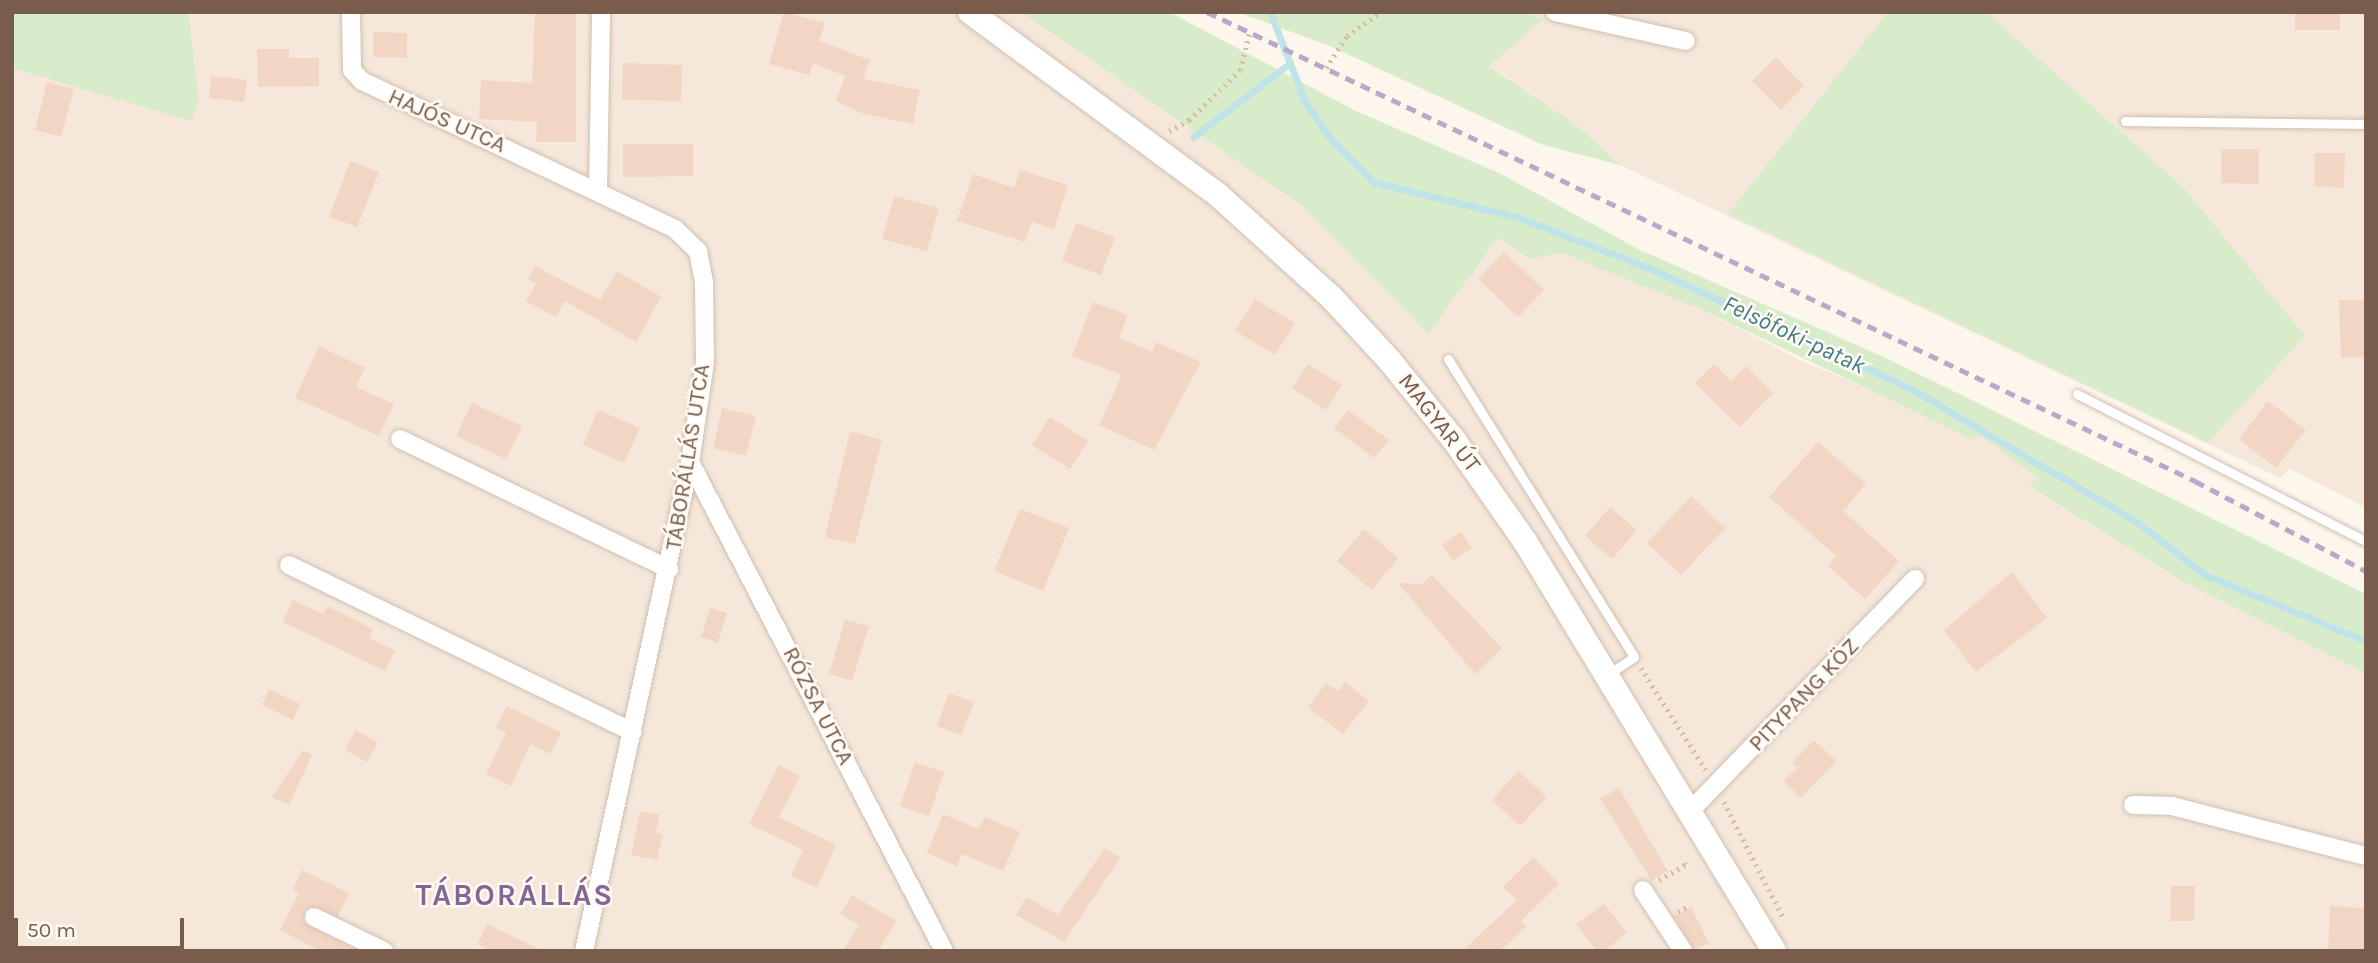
<!DOCTYPE html>
<html>
<head>
<meta charset="utf-8">
<style>
  body { margin:0 }
  #map { position:relative; width:2378px; height:963px; overflow:hidden; background:#fdf6ec; font-family:Karla,sans-serif }
  div>[style] { position:absolute }
  .residential>* { inset:0; background:#f5e8da }
  .green>* { inset:0; background:#d8ecc9 }
  .stream>* { height:7px; margin:-3.5px; padding:0 3.5px; transform-origin:3.5px; border-radius:3.5px; background:#bfe3e8 }
  .building>* { inset:0; background:#f3d5c3 }
  .path>* { height:4.5px; margin-top:-2.25px; transform-origin:0; background:repeating-linear-gradient(90deg,#d9b8a5 0 2px,transparent 0 7px) }
  .roads { filter:drop-shadow(0 0 2px #d1beb0) drop-shadow(0 0 2px #d1beb0) }
  .lane>* { height:9px; margin:-4.5px; padding:0 4.5px; transform-origin:4.5px; border-radius:4.5px; background:#fff }
  .street>* { height:18px; margin:-9px; padding:0 9px; transform-origin:9px; border-radius:9px; background:#fff }
  .secondary>* { height:24px; margin:-12px; padding:0 12px; transform-origin:12px; border-radius:12px; background:#fff }
  .rail>* { height:5px; margin-top:-2.5px; transform-origin:0; background:repeating-linear-gradient(90deg,#b9a8c9 0 10px,transparent 0 17px) }
  span { translate:-50% -50%; white-space:nowrap; text-align:center; line-height:1.15; -webkit-text-stroke:5px #fffaf3; paint-order:stroke }
  .street-label { font-size:23px; color:#7a5c4d }
  .water-label { font-size:24px; color:#437c86; font-style:italic }
  .district-label { font-size:30px; color:#846695; font-weight:700; letter-spacing:2px }
  .frame { position:absolute; inset:0; border:14px solid #7a5c4d; pointer-events:none }
  .scale { position:absolute; left:14px; top:918px; width:170px; height:32px; box-sizing:border-box; border:4px solid #7a5c4d; border-top:0; padding-left:9px; font-size:21px; line-height:24px; white-space:nowrap; color:#7a5c4d; -webkit-text-stroke:5px #fffaf3; paint-order:stroke }
</style>
</head>
<body>
<div id="map">
  <div class="residential">
    <div style="clip-path:polygon(12px 12px,1021px 12px,1305px 208px,1428px 334px,1498px 238px,1530px 259px,1562px 253px,1709px 313px,1802px 361px,1979px 434px,2037px 477px,2029px 486px,2184px 582px,2366px 674px,2366px 951px,12px 951px)"></div>
    <div style="clip-path:polygon(1431px 12px,2366px 12px,2366px 508px,2290px 469px,2280px 478px,1620px 165px,1579px 127px,1489px 65px)"></div>
  </div>
  <div class="green">
    <div style="clip-path:polygon(12px 12px,188px 12px,199px 101px,191px 121px,12px 68px)"></div>
    <div style="clip-path:polygon(1021px 12px,1169px 12px,1354px 110px,1501px 174px,1640px 250px,1886px 358px,2366px 594px,2366px 674px,2184px 582px,2029px 486px,2037px 477px,1979px 435px,1974px 440px,1709px 313px,1562px 253px,1530px 259px,1498px 238px,1428px 334px,1305px 208px)"></div>
    <div style="clip-path:polygon(1237px 12px,1526px 12px,1542px 20px,1489px 66px,1579px 127px,1620px 165px,1543px 145px,1330px 46px)"></div>
    <div style="clip-path:polygon(1888px 12px,1985px 12px,1992px 17px,2184px 188px,2305px 336px,2208px 443px,1728px 214px)"></div>
  </div>
  <div class="stream">
    <div style="left:1270px;top:12px;width:97px;rotate:68.7deg"></div>
    <div style="left:1305px;top:102px;width:49px;rotate:55deg"></div>
    <div style="left:1333px;top:142px;width:57px;rotate:45deg"></div>
    <div style="left:1373px;top:182px;width:148px;rotate:13.7deg"></div>
    <div style="left:1517px;top:217px;width:136px;rotate:21.1deg"></div>
    <div style="left:1644px;top:266px;width:194px;rotate:24.3deg"></div>
    <div style="left:1821px;top:346px;width:102px;rotate:25.6deg"></div>
    <div style="left:1913px;top:390px;width:260px;rotate:30.5deg"></div>
    <div style="left:2137px;top:522px;width:86px;rotate:37.9deg"></div>
    <div style="left:2205px;top:575px;width:174px;rotate:22.3deg"></div>
    <div style="left:1193px;top:137px;width:122px;rotate:-37.3deg"></div>
  </div>
  <div class="building">
    <div style="clip-path:polygon(535px 12px,576px 12px,576px 142px,536px 142px,537px 122px,479px 119px,481px 80px,532px 83px)"></div>
    <div style="clip-path:polygon(784px 12px,825px 23px,819px 41px,870px 60px,863px 79px,920px 90px,913px 124px,864px 114px,836px 101px,845px 76px,813px 63px,809px 75px,769px 64px)"></div>
    <div style="clip-path:polygon(2295px 12px,2340px 12px,2340px 30px,2295px 30px)"></div>
    <div style="clip-path:polygon(373px 32px,407px 33px,407px 58px,373px 57px)"></div>
    <div style="clip-path:polygon(257px 49px,289px 49px,289px 58px,319px 58px,319px 86px,258px 87px)"></div>
    <div style="clip-path:polygon(1776px 57px,1804px 86px,1781px 110px,1752px 81px)"></div>
    <div style="clip-path:polygon(623px 63px,682px 65px,681px 101px,622px 100px)"></div>
    <div style="clip-path:polygon(211px 76px,247px 80px,244px 102px,209px 98px)"></div>
    <div style="clip-path:polygon(47px 82px,74px 89px,61px 137px,35px 130px)"></div>
    <div style="clip-path:polygon(623px 144px,693px 144px,693px 176px,623px 177px)"></div>
    <div style="clip-path:polygon(2221px 149px,2259px 149px,2259px 184px,2221px 183px)"></div>
    <div style="clip-path:polygon(2315px 153px,2345px 153px,2344px 188px,2314px 186px)"></div>
    <div style="clip-path:polygon(350px 161px,379px 172px,357px 227px,329px 217px)"></div>
    <div style="clip-path:polygon(1020px 170px,1068px 185px,1054px 229px,1032px 222px,1025px 242px,957px 221px,973px 174px,1014px 188px)"></div>
    <div style="clip-path:polygon(894px 196px,939px 208px,927px 251px,882px 239px)"></div>
    <div style="clip-path:polygon(1076px 223px,1115px 237px,1101px 275px,1062px 261px)"></div>
    <div style="clip-path:polygon(1504px 252px,1544px 290px,1518px 317px,1478px 279px)"></div>
    <div style="clip-path:polygon(535px 266px,600px 300px,617px 271px,661px 297px,636px 342px,565px 301px,556px 317px,526px 301px,536px 284px,528px 279px)"></div>
    <div style="clip-path:polygon(1255px 299px,1295px 323px,1275px 355px,1235px 331px)"></div>
    <div style="clip-path:polygon(2339px 300px,2366px 300px,2366px 357px,2341px 358px)"></div>
    <div style="clip-path:polygon(1093px 302px,1128px 315px,1119px 338px,1152px 352px,1156px 342px,1201px 362px,1154px 450px,1099px 425px,1122px 375px,1072px 356px)"></div>
    <div style="clip-path:polygon(319px 346px,365px 368px,356px 387px,394px 404px,379px 436px,295px 398px)"></div>
    <div style="clip-path:polygon(1308px 364px,1342px 385px,1326px 410px,1292px 388px)"></div>
    <div style="clip-path:polygon(1714px 364px,1731px 381px,1746px 366px,1773px 393px,1740px 427px,1695px 383px)"></div>
    <div style="clip-path:polygon(2268px 401px,2306px 430px,2276px 468px,2239px 439px)"></div>
    <div style="clip-path:polygon(472px 403px,522px 426px,506px 459px,456px 436px)"></div>
    <div style="clip-path:polygon(722px 408px,756px 416px,746px 456px,713px 448px)"></div>
    <div style="clip-path:polygon(598px 410px,640px 428px,624px 463px,583px 445px)"></div>
    <div style="clip-path:polygon(1348px 410px,1389px 440px,1374px 458px,1334px 428px)"></div>
    <div style="clip-path:polygon(1050px 417px,1088px 441px,1070px 469px,1032px 445px)"></div>
    <div style="clip-path:polygon(850px 431px,882px 440px,855px 544px,825px 537px)"></div>
    <div style="clip-path:polygon(1818px 442px,1866px 484px,1843px 511px,1899px 561px,1865px 599px,1828px 566px,1836px 556px,1769px 497px)"></div>
    <div style="clip-path:polygon(1691px 496px,1725px 528px,1681px 575px,1647px 543px)"></div>
    <div style="clip-path:polygon(1610px 507px,1637px 530px,1612px 559px,1585px 536px)"></div>
    <div style="clip-path:polygon(1020px 509px,1069px 528px,1043px 591px,994px 571px)"></div>
    <div style="clip-path:polygon(1364px 529px,1398px 558px,1372px 590px,1337px 561px)"></div>
    <div style="clip-path:polygon(1461px 532px,1472px 548px,1453px 561px,1442px 545px)"></div>
    <div style="clip-path:polygon(2012px 572px,2047px 618px,1976px 672px,1944px 630px)"></div>
    <div style="clip-path:polygon(1432px 575px,1502px 648px,1475px 674px,1398px 583px,1422px 584px)"></div>
    <div style="clip-path:polygon(293px 600px,323px 614px,327px 606px,373px 629px,369px 638px,395px 651px,385px 671px,283px 622px)"></div>
    <div style="clip-path:polygon(710px 608px,727px 613px,718px 643px,701px 637px)"></div>
    <div style="clip-path:polygon(845px 620px,869px 626px,852px 681px,829px 674px)"></div>
    <div style="clip-path:polygon(1345px 682px,1369px 701px,1343px 734px,1308px 707px,1326px 683px,1338px 691px)"></div>
    <div style="clip-path:polygon(269px 689px,300px 704px,293px 720px,262px 705px)"></div>
    <div style="clip-path:polygon(949px 693px,974px 702px,961px 735px,937px 726px)"></div>
    <div style="clip-path:polygon(507px 706px,561px 733px,550px 754px,530px 744px,511px 786px,486px 774px,506px 733px,496px 727px)"></div>
    <div style="clip-path:polygon(356px 730px,378px 743px,367px 762px,345px 750px)"></div>
    <div style="clip-path:polygon(1814px 740px,1836px 761px,1801px 798px,1784px 781px,1797px 768px,1792px 763px)"></div>
    <div style="clip-path:polygon(303px 750px,312px 755px,289px 805px,272px 797px)"></div>
    <div style="clip-path:polygon(915px 762px,944px 772px,929px 816px,900px 806px)"></div>
    <div style="clip-path:polygon(779px 765px,800px 776px,779px 817px,836px 845px,817px 888px,791px 876px,803px 850px,749px 824px)"></div>
    <div style="clip-path:polygon(1518px 771px,1547px 797px,1520px 826px,1492px 800px)"></div>
    <div style="clip-path:polygon(1619px 788px,1668px 871px,1652px 881px,1600px 799px)"></div>
    <div style="clip-path:polygon(640px 811px,660px 815px,656px 832px,663px 834px,657px 860px,631px 855px)"></div>
    <div style="clip-path:polygon(943px 814px,979px 829px,985px 817px,1020px 832px,1003px 871px,962px 854px,957px 866px,927px 853px)"></div>
    <div style="clip-path:polygon(1105px 848px,1120px 858px,1064px 942px,1016px 915px,1026px 897px,1058px 915px)"></div>
    <div style="clip-path:polygon(1533px 857px,1559px 884px,1521px 921px,1526px 927px,1500px 951px,1462px 951px,1517px 900px,1503px 887px)"></div>
    <div style="clip-path:polygon(302px 870px,349px 893px,338px 916px,313px 906px,304px 911px,304px 923px,357px 951px,320px 951px,280px 930px,299px 893px,293px 890px)"></div>
    <div style="clip-path:polygon(2171px 886px,2195px 886px,2194px 921px,2170px 921px)"></div>
    <div style="clip-path:polygon(852px 895px,896px 921px,878px 951px,843px 951px,859px 925px,840px 914px)"></div>
    <div style="clip-path:polygon(1604px 904px,1627px 933px,1604px 951px,1596px 951px,1576px 924px)"></div>
    <div style="clip-path:polygon(2330px 906px,2366px 908px,2366px 951px,2328px 951px)"></div>
    <div style="clip-path:polygon(1691px 907px,1709px 943px,1694px 950px,1674px 916px)"></div>
    <div style="clip-path:polygon(487px 924px,543px 951px,492px 951px,478px 944px)"></div>
  </div>
  <div class="path">
    <div style="left:1326px;top:68px;width:38px;rotate:-57deg"></div>
    <div style="left:1347px;top:36px;width:42px;rotate:-35.2deg"></div>
    <div style="left:1169px;top:131px;width:23px;rotate:-29deg"></div>
    <div style="left:1189px;top:120px;width:71px;rotate:-44.4deg"></div>
    <div style="left:1240px;top:70px;width:37px;rotate:-76deg"></div>
    <div style="left:1641px;top:668px;width:121px;rotate:57.5deg"></div>
    <div style="left:1724px;top:802px;width:131px;rotate:62.9deg"></div>
    <div style="left:1659px;top:880px;width:30px;rotate:-30deg"></div>
    <div style="left:1685px;top:865px;width:4px;rotate:-117deg"></div>
    <div style="left:1678px;top:912px;width:14px;rotate:-30deg"></div>
  </div>
  <div class="roads">
    <div class="lane">
      <div style="left:2125px;top:121px;width:241px;rotate:0.7deg"></div>
      <div style="left:1448px;top:359px;width:351px;rotate:58deg"></div>
      <div style="left:1634px;top:657px;width:30px;rotate:146deg"></div>
      <div style="left:2077px;top:394px;width:324px;rotate:27deg"></div>
    </div>
    <div class="street">
      <div style="left:351px;top:12px;width:58px;rotate:89deg"></div>
      <div style="left:352px;top:70px;width:15px;rotate:48deg"></div>
      <div style="left:362px;top:81px;width:346px;rotate:25.3deg"></div>
      <div style="left:675px;top:229px;width:32px;rotate:44deg"></div>
      <div style="left:698px;top:251px;width:32px;rotate:79deg"></div>
      <div style="left:704px;top:282px;width:80px;rotate:89.3deg"></div>
      <div style="left:705px;top:362px;width:101px;rotate:98.5deg"></div>
      <div style="left:690px;top:462px;width:500px;rotate:102.23deg"></div>
      <div style="left:1555px;top:12px;width:134px;rotate:12.5deg"></div>
      <div style="left:598px;top:190px;width:178px;rotate:-89deg"></div>
      <div style="left:400px;top:439px;width:299px;rotate:25.8deg"></div>
      <div style="left:690px;top:462px;width:551px;rotate:62.55deg"></div>
      <div style="left:289px;top:565px;width:382px;rotate:25.9deg"></div>
      <div style="left:2133px;top:805px;width:39px;rotate:1deg"></div>
      <div style="left:2172px;top:806px;width:200px;rotate:14.5deg"></div>
      <div style="left:1691px;top:810px;width:322px;rotate:-45.9deg"></div>
      <div style="left:1643px;top:890px;width:73px;rotate:56.7deg"></div>
      <div style="left:314px;top:917px;width:78px;rotate:25.9deg"></div>
    </div>
    <div class="secondary">
      <div style="left:970px;top:12px;width:308px;rotate:36.4deg"></div>
      <div style="left:1218px;top:195px;width:152px;rotate:42.1deg"></div>
      <div style="left:1331px;top:297px;width:87px;rotate:47.3deg"></div>
      <div style="left:1390px;top:361px;width:102px;rotate:51deg"></div>
      <div style="left:1454px;top:440px;width:126px;rotate:55deg"></div>
      <div style="left:1526px;top:543px;width:477px;rotate:58.7deg"></div>
    </div>
  </div>
  <div class="rail">
    <div style="left:1207px;top:12px;width:1094px;rotate:25.39deg"></div>
    <div style="left:2195px;top:481px;width:193px;rotate:27.8deg"></div>
  </div>
  <div class="street-label">
    <span style="left:447px;top:121px;rotate:24deg">HAJÓS UTCA</span>
    <span style="left:1439px;top:423px;rotate:52deg">MAGYAR ÚT</span>
    <span style="left:688px;top:457px;rotate:-81deg">TÁBORÁLLÁS UTCA</span>
    <span style="left:1804px;top:695px;rotate:-46deg">PITYPANG KÖZ</span>
    <span style="left:818px;top:706px;rotate:63deg">RÓZSA UTCA</span>
  </div>
  <div class="water-label">
    <span style="left:1794px;top:335px;rotate:25deg">Felsőfoki-patak</span>
  </div>
  <div class="district-label">
    <span style="left:515px;top:895px">TÁBORÁLLÁS</span>
  </div>
  <div class="frame"></div>
  <div class="scale">50 m</div>
</div>
</body>
</html>
